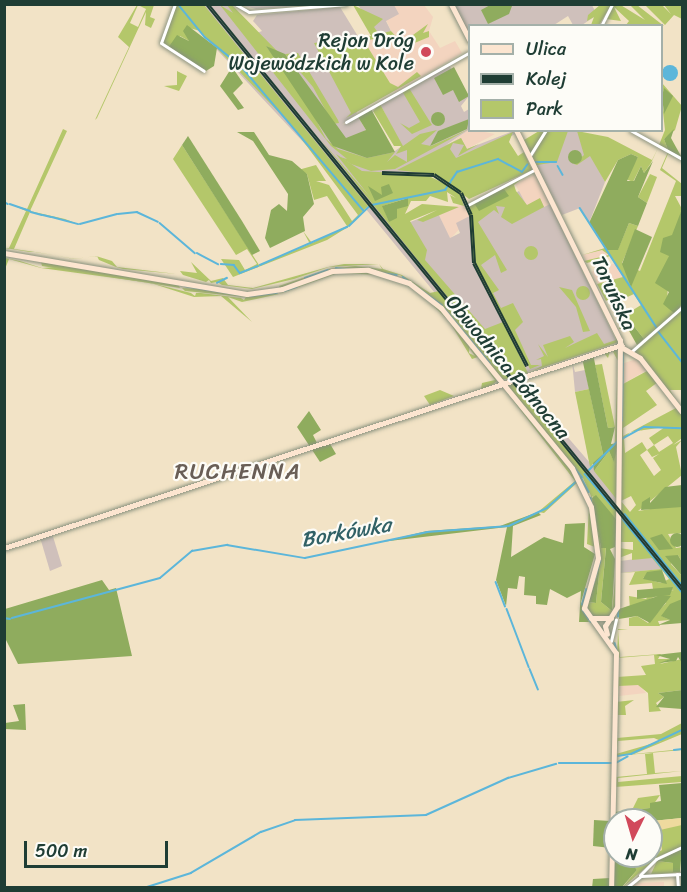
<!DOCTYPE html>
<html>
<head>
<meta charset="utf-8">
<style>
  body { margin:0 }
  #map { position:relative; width:687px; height:892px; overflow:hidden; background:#f2e3c6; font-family:Sriracha,sans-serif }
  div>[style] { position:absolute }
  .built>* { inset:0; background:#f3d4bf }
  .industrial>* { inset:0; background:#cfc0bb }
  .green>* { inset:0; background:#b4c76a }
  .round { border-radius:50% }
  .forest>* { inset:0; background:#8fac5e }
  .sand>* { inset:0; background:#eeda9e }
  .water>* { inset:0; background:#5cb6da }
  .stream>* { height:1.5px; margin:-0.75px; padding:0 0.75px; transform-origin:0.75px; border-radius:0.75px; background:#5cb6da }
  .roads { filter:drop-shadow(0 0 2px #88907d) drop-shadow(0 0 2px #88907d) }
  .street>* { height:3px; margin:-1.5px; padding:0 1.5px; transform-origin:1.5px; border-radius:1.5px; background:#fff }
  .secondary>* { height:5px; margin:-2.5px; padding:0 2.5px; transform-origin:2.5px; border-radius:2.5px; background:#fce5d0 }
  .rail>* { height:4px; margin-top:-2px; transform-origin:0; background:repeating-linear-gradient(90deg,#fdfcf7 0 4.5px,#1f3d34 0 9px); box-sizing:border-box; border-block:2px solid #1f3d34 }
  .dots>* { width:16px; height:16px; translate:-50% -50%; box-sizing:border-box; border:3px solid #fdfcf7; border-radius:50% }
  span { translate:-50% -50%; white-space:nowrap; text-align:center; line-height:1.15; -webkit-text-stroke:4.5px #fdfcf7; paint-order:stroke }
  .poi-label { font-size:20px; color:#1f3d34 }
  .right { translate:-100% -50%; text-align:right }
  .street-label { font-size:20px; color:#1f3d34 }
  .water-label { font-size:21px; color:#316166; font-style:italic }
  .quarter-label { font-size:22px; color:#695e56; letter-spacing:1.5px }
  .frame { position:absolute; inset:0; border:6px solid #1f3d34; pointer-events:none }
  .legend { position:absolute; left:468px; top:24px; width:195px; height:108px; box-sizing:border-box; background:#fdfcf7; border:2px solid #a4b0a9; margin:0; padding:8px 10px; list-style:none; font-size:18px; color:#1f3d34 }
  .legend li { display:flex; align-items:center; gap:12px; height:30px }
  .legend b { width:30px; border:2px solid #a4b0a9 }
  .north { position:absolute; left:603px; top:808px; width:60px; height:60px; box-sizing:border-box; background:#fdfcf7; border:2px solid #a4b0a9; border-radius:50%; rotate:185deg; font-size:16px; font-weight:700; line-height:24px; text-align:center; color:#1f3d34 }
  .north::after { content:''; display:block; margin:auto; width:21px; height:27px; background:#d1495b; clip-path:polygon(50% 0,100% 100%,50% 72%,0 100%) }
  .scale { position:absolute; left:24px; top:841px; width:144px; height:27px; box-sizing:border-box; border:3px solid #1f3d34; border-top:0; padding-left:8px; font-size:18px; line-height:21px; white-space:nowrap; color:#1f3d34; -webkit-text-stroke:4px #fdfcf7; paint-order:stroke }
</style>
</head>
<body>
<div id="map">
  <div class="built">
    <div style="clip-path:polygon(394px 5px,424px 5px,433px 17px,429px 31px,440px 48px,455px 41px,462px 53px,395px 93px,364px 41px,393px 35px,386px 20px,398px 14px)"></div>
    <div style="clip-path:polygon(469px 129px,495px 134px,467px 149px,461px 138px,447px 146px)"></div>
    <div style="clip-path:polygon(535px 174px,550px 204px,544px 207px,527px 206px,515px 184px)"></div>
    <div style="clip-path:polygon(459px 205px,472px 207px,473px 215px,450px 239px,437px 211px)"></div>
    <div style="clip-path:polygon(605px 248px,610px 256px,587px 263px,583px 255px)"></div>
    <div style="clip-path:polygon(615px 263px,623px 277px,599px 286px,591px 272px)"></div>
    <div style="clip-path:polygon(637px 359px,647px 370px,623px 384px,624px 363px)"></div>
    <div style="clip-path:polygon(638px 684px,646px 693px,619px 696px,619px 686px)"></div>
    <div style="clip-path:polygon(664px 882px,664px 887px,627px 888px,633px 883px)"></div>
  </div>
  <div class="industrial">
    <div style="clip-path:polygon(175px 5px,232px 5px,257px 33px,262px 31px,253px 21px,257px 15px,340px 7px,359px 38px,319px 43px,357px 113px,342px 125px,358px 117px,366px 130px,357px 135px,392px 153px,402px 146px,380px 104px,449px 65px,469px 96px,461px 106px,464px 112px,469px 109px,470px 129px,446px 145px,461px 138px,467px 149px,513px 131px,515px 134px,472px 158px,419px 175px,374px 200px,396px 228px,437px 211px,450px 238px,460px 233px,456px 223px,519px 191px,527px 206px,540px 199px,544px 207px,550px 204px,617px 342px,515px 376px,621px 499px,621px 506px,682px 581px,682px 595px,662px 569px,620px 573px,620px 561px,652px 557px,365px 208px)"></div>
    <div style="clip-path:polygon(240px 5px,317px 5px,256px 9px)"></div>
    <div style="clip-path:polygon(358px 5px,394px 5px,399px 14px,386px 21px,391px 31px,379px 35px)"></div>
    <div style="clip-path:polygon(454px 5px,592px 5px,597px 15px,582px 25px,573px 25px,568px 16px,554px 25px,470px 26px,469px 35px)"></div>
    <div style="clip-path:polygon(568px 131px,578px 131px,605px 182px,589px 223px,580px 208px,562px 215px,535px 163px)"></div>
    <div style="clip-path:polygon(572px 361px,575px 372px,585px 370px,589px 389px,575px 392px)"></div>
    <div style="clip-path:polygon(51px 530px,62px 566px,50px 571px,39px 534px)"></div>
  </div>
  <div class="green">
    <div style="clip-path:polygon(619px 4px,645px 20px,630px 5px,637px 5px,664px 26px,626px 25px,629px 21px,614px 7px,621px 21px,606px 19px,613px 5px)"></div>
    <div style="clip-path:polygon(evenodd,137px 5px,154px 5px,150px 17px,155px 19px,151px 28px,145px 25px,146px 12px,97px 118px,95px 120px,129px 47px,118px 37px,137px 5px,138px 5px,146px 9px,138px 27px,130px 23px,138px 5px)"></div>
    <div style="clip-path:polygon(175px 5px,204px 5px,368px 206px,348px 227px,327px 240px,233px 277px,221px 259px,239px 260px,245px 270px,257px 264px,247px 249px,236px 255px,173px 159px,182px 145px,259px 265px,310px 244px,303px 231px,312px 243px,347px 226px,327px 196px,314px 200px,307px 174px,298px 170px,316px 165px,326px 181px,316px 181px,329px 185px,352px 221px,358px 215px,291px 125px,200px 31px,186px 27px,189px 41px,180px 36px,168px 48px,162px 45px)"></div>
    <div style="clip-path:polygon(220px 5px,233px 13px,227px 5px,232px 5px,280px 54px,266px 46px,304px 97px,326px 139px,338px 149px,367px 158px,395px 152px,387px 162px,395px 155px,407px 162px,407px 150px,396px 154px,401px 146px,394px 146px,373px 111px,380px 104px,403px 146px,420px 134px,437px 130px,421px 144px,431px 146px,469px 129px,395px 169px,371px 171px,351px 164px,340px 157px,347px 159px,331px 146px)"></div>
    <div style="clip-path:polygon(353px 5px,383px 19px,374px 27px,379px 34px,391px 31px,402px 43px,428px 24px,423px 33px,429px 31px,429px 37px,400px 49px,393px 35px,364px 41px,390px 83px,398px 87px,417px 72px,421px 76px,346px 118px,351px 113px,314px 43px,371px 36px)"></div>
    <div style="clip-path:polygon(600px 5px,611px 5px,599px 25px,591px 25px,594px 17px,587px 21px,588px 15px)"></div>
    <div style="clip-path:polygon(645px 5px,662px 5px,671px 14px,664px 5px,682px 5px,682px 19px,674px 15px,665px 25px)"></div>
    <div style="clip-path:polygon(298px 53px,338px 120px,339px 123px,333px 124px,313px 87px,285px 54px)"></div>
    <div style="clip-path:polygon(177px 71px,187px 76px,179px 91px,164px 86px,177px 85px)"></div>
    <div style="clip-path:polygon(662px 83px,682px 106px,673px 137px,675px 130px,664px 139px,668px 150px,659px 145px,665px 130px,662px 103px,664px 113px,669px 98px,664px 89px,662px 96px)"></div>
    <div style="clip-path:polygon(409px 88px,432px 125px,412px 134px,400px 123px,409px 128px,420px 122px,402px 91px)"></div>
    <div style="clip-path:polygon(63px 129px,67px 131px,30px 211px,65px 219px,78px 224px,30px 212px,14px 249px,35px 252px,75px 259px,96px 256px,112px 261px,117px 267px,177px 274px,123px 269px,116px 267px,99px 260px,97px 256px,74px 259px,36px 252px,30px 252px,5px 248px,9px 248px,26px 211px,10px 204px,27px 209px)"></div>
    <div style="clip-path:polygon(539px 131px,545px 131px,530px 154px,519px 134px,524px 140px)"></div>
    <div style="clip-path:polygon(547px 131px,568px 131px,557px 162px,537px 165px,539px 171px,532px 158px)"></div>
    <div style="clip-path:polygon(577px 131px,608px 137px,652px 160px,658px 148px,651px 163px,644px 173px,641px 166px,633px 182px,626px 179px,638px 157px,631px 154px,618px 160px,605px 182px,590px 156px,577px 165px,574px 164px,584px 155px)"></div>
    <div style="clip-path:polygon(513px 132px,509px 142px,518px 156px,524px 152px,532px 170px,469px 199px,437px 175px,397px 170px,461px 138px,467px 149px,479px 144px,458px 156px,464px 145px,453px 143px,450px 149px,456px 158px)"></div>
    <div style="clip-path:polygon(evenodd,321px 140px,370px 197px,336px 154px,362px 171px,427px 175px,459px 191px,464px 206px,453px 203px,450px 195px,456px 198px,447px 192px,448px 202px,430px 196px,426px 201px,411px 201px,405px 214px,422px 204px,459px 207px,423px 222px,417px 220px,437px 210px,410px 221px,427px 250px,425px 260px,485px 329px,503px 322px,528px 373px,513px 378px,321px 140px,407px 198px,396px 210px,389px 222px,383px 206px,407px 198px)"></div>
    <div style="clip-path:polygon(668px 152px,682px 160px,668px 154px,662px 168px,682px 184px,682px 196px,675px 196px,682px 209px,669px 255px,667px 306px,675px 314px,644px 339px,625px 315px,641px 305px,634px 294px,623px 299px,619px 292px,606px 301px,597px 284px,623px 277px,610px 256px,587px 263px,584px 261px,609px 255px,602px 250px,582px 255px,605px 248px,579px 208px,607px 249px,618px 249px,629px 223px,638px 226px,622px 263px,640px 271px,676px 181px,660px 170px)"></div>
    <div style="clip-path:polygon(650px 174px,657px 177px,647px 203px,638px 197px)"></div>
    <div style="clip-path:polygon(524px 177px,514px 185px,516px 191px,527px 205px,540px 198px,544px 207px,512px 224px,501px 217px,505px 207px,496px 206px,499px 214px,494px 210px,478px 222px,507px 270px,501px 273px,495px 255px,481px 265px,499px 290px,493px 293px,501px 308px,513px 303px,523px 322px,515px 330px,531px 365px,540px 365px,530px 369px,473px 262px,469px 206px)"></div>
    <div class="round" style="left:524px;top:246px;width:14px;height:14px"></div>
    <div style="clip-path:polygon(5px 258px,20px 261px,42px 268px,57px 267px,65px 267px,155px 284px,191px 293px,195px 296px,196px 293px,201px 293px,241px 298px,244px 300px,246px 297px,185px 291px,182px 288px,279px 294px,312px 279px,332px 273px,357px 270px,380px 273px,408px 284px,433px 301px,470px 343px,469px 353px,475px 356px,470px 349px,473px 348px,497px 381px,492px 385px,481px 389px,482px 383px,495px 380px,478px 357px,472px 359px,449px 321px,416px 289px,381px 275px,338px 273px,279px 294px,242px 302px,228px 297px,252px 322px,221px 296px,194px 297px,151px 283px,41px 268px,9px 259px,5px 269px)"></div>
    <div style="clip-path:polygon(41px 262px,178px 284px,180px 288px,42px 266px)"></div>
    <div style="clip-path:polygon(191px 262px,211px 281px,223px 278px,228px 285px,253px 288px,328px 267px,344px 264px,379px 264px,383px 269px,402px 275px,430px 293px,439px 291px,510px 379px,500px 379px,442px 307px,400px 275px,342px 268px,280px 288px,279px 286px,330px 269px,355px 266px,382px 269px,379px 264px,329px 267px,294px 279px,252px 289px,222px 285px,217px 282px,211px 283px,209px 280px,206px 282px,183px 275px,180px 271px,197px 273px)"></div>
    <div class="round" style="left:576px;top:286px;width:14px;height:14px"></div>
    <div style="clip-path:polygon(559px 287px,572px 290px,590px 331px,583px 332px,576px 307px)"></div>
    <div style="clip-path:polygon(682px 310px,682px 390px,670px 390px,676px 401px,634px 351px)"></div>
    <div style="clip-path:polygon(597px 333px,604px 344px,616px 340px,615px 335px,619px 342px,532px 371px,542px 366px,541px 359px,536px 360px,544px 356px,538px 344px,548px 357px,543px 345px,570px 336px,574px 342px,565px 348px)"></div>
    <div style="clip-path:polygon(616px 346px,620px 349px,618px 501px,594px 471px,609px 451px,614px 461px,618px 361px,611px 348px,608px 358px,602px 351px,570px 362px)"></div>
    <div style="clip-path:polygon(evenodd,623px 351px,623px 384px,647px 371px,658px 382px,646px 391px,657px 405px,623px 428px,623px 436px,676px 408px,682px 413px,682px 438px,673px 445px,682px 440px,676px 447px,682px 475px,638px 511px,682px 504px,682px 533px,668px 534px,676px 548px,682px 547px,682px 562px,678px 555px,671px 564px,682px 576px,682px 586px,619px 509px,623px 351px,665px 427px,649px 438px,654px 445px,647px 450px,642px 442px,625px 453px,624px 439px,630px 432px,665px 427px,623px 351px,668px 436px,673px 443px,659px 452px,654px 445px,668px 436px,623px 351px,647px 450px,652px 457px,659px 454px,653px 458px,661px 470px,654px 476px,640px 455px,647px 450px,623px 351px,631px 496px,636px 505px,630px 512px,621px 501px,631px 496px)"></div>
    <div style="clip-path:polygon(602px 364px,615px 427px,608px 428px,595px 365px)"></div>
    <div style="clip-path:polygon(evenodd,511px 380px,617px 510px,615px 547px,616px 519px,592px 496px,601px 547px,606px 547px,601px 602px,612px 611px,617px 561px,615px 606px,609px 618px,594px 618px,587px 607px,599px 554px,591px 496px,582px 476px,506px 386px,511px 380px,601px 554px,596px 603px,588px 602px,598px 572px,601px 554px)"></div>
    <div style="clip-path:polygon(502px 386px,568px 465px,588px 502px,595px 547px,587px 544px,589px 507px,577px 483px,544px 513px,538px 512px,575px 481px)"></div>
    <div style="clip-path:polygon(589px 389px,603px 454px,590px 467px,575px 392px)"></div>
    <div style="clip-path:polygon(440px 390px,454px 396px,430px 405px,424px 396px)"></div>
    <div style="clip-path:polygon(evenodd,619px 512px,682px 590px,682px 599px,662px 616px,670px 620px,658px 621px,660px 626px,629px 626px,629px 618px,637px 616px,648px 623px,666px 603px,656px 596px,630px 609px,629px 596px,646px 599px,650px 594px,674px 590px,653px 589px,652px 583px,629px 585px,635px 572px,620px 573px,661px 569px,652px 558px,632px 560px,632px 553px,619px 558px,619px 548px,633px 550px,633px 542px,620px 542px,619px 512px,662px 570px,669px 579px,661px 583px,643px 578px,662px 570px)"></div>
    <div style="clip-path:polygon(618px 629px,628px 629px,618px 630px,620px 657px,661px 654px,658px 659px,670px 659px,660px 664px,682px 659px,682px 690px,658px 693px,664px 697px,656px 703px,661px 711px,649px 712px,648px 693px,638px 685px,619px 686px,617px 696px,617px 677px,646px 675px,641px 666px,655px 664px,654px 655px,617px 658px)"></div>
    <div style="clip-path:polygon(634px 700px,625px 706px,626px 715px,617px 715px,616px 702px)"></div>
    <div style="clip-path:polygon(evenodd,616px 717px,617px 738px,661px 734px,682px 723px,682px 734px,634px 754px,682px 749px,682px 750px,616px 756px,616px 717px,654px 738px,661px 741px,616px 754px,618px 741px,654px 738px)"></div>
    <div style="clip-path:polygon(653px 753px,655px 773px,682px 771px,618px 778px,618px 782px,682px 776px,682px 782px,615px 787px,616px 777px,647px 774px,645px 754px)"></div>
    <div style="clip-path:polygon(660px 795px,651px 808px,632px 810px,638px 798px)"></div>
    <div style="clip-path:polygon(682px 823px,682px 847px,659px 856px,622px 888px,637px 870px,634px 866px,662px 850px,658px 829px)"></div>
    <div style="clip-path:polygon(657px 861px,673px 863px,673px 872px,680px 873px,651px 874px)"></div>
  </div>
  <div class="forest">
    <div style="clip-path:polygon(492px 4px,512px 5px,512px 6px,509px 14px,488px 24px,481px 10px)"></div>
    <div style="clip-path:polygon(187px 25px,217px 48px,214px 66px,206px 71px,168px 48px,177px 35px,189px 41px,183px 31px)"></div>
    <div style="clip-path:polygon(266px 46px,285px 54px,346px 138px,366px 130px,358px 117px,371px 109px,395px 152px,367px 158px,333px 146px)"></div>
    <div style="clip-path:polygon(232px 67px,243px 83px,233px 93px,244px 108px,238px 110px,220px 86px)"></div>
    <div style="clip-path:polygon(454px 67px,469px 96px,459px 102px,453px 90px,443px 95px,434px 78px)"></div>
    <div style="clip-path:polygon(664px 88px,673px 96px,664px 114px,662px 96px)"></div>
    <div class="round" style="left:431px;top:112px;width:14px;height:14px"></div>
    <div style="clip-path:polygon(469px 119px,467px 129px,430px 146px,438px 131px)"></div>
    <div style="clip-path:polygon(674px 129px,671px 138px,682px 158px,668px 150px,664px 139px)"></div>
    <div style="clip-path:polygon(237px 132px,254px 132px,269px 155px,292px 161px,307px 174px,314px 204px,303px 217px,305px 231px,270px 248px,265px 238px,271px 210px,279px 204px,287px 211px,288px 194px,253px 141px)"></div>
    <div style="clip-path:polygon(188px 136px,242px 221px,260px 251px,252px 255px,182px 145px)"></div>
    <div class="round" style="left:568px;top:150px;width:14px;height:14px"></div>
    <div style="clip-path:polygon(631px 154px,638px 157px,627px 181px,634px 181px,641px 166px,644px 173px,653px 161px,638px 197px,647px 203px,638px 226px,629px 223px,618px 250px,607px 250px,589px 223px,618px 160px)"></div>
    <div style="clip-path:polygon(389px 184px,393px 193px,375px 201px,368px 186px,382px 195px,381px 187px)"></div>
    <div style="clip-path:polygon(504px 189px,509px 196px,479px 211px,474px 203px)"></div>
    <div style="clip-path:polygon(408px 198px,408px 206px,397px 209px,397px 218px,389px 222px,382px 206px)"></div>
    <div style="clip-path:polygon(682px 209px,682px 304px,675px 314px,663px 304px,669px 292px,655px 283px,669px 256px,660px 252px,663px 238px,672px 235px)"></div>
    <div style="clip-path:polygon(635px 229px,652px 237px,631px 287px,622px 264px)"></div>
    <div style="clip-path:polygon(625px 315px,644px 339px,637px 345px,628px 329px,619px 329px)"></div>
    <div style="clip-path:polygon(593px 354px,608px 428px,615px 427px,611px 444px,618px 443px,614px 462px,609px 451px,594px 471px,593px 463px,603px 454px,582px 358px)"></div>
    <div style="clip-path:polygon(309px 411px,321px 430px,313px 435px,318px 445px,329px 442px,336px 454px,320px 462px,297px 427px)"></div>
    <div style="clip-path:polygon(682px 485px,682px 507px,641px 510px,642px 502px,650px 497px,650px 503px,665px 487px)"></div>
    <div style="clip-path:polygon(596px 495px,616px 519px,615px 547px,610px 549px,615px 559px,612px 611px,601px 602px,606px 548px,601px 548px,592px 498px)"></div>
    <div style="clip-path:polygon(538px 512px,541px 515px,513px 526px,511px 557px,544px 537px,563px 543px,565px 524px,585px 523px,584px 547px,595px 554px,581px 602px,589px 622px,579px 622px,581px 591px,567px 598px,550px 589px,547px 605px,536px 604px,536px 596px,524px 595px,525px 577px,519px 576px,517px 589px,508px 588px,506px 606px,496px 580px,507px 527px,381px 542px,427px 531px,500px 526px)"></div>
    <div class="round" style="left:670px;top:533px;width:14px;height:14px"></div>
    <div style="clip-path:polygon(662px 534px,673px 549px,659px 550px,650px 538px)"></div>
    <div style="clip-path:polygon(601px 554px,596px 603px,588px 602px,597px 576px)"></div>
    <div style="clip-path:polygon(678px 555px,682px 562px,682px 576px,665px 556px)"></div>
    <div style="clip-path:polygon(662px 570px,667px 584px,643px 579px,647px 572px)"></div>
    <div style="clip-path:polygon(102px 580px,109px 590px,116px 588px,132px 656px,18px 664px,5px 638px,5px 609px)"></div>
    <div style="clip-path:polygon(673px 587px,670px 595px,637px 599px,637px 590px)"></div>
    <div style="clip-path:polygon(661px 595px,671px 596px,650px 623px,637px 616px,619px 619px,619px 609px)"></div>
    <div style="clip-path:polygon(682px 599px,682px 623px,658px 625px,670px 620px,661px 616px,670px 604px)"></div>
    <div style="clip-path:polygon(682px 652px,682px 663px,678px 657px,676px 661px,659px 663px,670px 659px,656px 655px)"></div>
    <div style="clip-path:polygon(682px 690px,682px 709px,656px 707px,664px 697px,658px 693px)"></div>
    <div style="clip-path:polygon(25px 704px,26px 730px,5px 729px,5px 723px,19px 721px,13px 705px)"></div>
    <div style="clip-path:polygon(evenodd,682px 783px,682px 818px,652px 821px,661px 846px,634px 866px,637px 870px,622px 887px,614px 888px,615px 812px,650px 808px,650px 803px,661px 801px,659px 785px,682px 783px,615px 820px,651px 820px,651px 856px,615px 856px,615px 820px)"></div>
    <div style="clip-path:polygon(594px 820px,610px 821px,611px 848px,593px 846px)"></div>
    <div style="clip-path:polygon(682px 849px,680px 872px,673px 872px,673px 863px,657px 861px)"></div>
    <div style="clip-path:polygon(610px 878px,609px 887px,592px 888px,593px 879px)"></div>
  </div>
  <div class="sand">
    <div style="clip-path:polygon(682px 818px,682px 825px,660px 830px,662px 851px,652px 821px)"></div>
  </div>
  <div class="water">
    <div class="round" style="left:662px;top:65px;width:16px;height:16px"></div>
  </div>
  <div class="stream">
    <div style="left:178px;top:4px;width:43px;rotate:50.7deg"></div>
    <div style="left:205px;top:37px;width:46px;rotate:38.9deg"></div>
    <div style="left:241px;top:66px;width:190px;rotate:49.7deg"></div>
    <div style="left:534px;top:162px;width:22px"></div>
    <div style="left:558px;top:166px;width:10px;rotate:61deg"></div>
    <div style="left:451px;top:181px;width:11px;rotate:-56deg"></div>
    <div style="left:457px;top:172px;width:43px;rotate:-17.6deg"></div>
    <div style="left:498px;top:159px;width:27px;rotate:28deg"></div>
    <div style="left:522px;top:172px;width:9px;rotate:-54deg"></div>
    <div style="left:6px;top:203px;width:2px;rotate:27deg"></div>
    <div style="left:10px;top:204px;width:21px;rotate:19deg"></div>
    <div style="left:372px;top:205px;width:75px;rotate:-11.6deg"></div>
    <div style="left:445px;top:190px;width:9px;rotate:-54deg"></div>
    <div style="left:580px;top:208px;width:143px;rotate:57.3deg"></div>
    <div style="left:31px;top:212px;width:11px;rotate:15deg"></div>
    <div style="left:118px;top:214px;width:19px;rotate:-6deg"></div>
    <div style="left:137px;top:212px;width:23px;rotate:25deg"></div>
    <div style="left:43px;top:215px;width:8px;rotate:14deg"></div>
    <div style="left:52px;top:217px;width:27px;rotate:15deg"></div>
    <div style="left:160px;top:223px;width:46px;rotate:40.6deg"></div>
    <div style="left:80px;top:224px;width:38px;rotate:-15deg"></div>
    <div style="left:349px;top:226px;width:28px;rotate:-44deg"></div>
    <div style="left:197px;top:253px;width:24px;rotate:28deg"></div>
    <div style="left:221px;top:264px;width:13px;rotate:4deg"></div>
    <div style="left:234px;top:265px;width:10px;rotate:53deg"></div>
    <div style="left:240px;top:273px;width:19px;rotate:-21deg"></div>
    <div style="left:260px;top:265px;width:95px;rotate:-23.6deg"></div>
    <div style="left:336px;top:268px;width:61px;rotate:6.5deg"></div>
    <div style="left:403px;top:277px;width:48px;rotate:35.7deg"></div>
    <div style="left:305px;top:278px;width:24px;rotate:-19deg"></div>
    <div style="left:217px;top:283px;width:11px;rotate:-27deg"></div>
    <div style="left:185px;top:286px;width:56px;rotate:9.3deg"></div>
    <div style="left:284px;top:291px;width:13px;rotate:-18deg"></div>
    <div style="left:251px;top:296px;width:26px;rotate:-7deg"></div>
    <div style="left:445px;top:309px;width:70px;rotate:50.2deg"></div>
    <div style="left:658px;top:331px;width:39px;rotate:52deg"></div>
    <div style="left:622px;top:421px;width:70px;rotate:-89.2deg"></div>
    <div style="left:645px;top:427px;width:37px;rotate:2deg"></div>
    <div style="left:622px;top:439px;width:25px;rotate:-29deg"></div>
    <div style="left:574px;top:467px;width:13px;rotate:51deg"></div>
    <div style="left:589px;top:470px;width:40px;rotate:-45deg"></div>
    <div style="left:585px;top:474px;width:45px;rotate:49.5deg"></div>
    <div style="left:581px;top:477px;width:17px;rotate:62deg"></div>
    <div style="left:591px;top:498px;width:59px;rotate:81.2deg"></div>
    <div style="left:625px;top:514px;width:91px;rotate:51.2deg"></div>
    <div style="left:621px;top:517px;width:97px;rotate:50.9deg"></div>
    <div style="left:496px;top:582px;width:26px;rotate:69deg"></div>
    <div style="left:592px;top:588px;width:28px;rotate:-73deg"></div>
    <div style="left:582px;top:605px;width:16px;rotate:-75deg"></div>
    <div style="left:507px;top:609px;width:62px;rotate:69.2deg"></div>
    <div style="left:583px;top:610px;width:14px;rotate:56deg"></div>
    <div style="left:618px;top:617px;width:6px;rotate:-90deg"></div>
    <div style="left:4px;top:618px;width:6px;rotate:9deg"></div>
    <div style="left:12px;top:618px;width:153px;rotate:-15.1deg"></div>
    <div style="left:160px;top:578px;width:42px;rotate:-40.2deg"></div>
    <div style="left:192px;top:551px;width:36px;rotate:-10deg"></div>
    <div style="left:227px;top:545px;width:79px;rotate:9.5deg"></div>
    <div style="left:305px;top:558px;width:125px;rotate:-12deg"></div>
    <div style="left:427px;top:532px;width:82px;rotate:-4.2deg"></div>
    <div style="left:509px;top:526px;width:42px;rotate:-25.3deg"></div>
    <div style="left:547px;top:508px;width:39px;rotate:-42deg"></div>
    <div style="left:615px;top:643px;width:8px;rotate:76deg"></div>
    <div style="left:530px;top:669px;width:22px;rotate:68deg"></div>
    <div style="left:674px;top:750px;width:8px;rotate:-7deg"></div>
    <div style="left:631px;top:754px;width:56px;rotate:-25.2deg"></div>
    <div style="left:618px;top:756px;width:13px;rotate:-9deg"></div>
    <div style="left:559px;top:763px;width:53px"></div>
    <div style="left:616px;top:763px;width:13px;rotate:-29deg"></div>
    <div style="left:144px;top:888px;width:49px;rotate:-17.7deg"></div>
    <div style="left:191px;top:873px;width:81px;rotate:-30.4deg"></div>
    <div style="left:261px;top:832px;width:36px;rotate:-19deg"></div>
    <div style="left:295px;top:820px;width:131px;rotate:-2.2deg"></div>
    <div style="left:426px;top:815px;width:90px;rotate:-24.3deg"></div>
    <div style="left:508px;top:778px;width:50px;rotate:-16.3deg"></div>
  </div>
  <div class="roads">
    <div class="street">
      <div style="left:175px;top:4px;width:41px;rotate:109.7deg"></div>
      <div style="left:161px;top:43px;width:51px;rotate:33.1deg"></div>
      <div style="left:235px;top:4px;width:16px;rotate:30deg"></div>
      <div style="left:249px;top:12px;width:98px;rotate:-4.7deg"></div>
      <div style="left:601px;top:26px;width:25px;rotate:-63deg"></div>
      <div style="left:346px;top:122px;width:142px;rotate:-29.4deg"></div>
      <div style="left:630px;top:130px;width:60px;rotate:29.1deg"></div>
      <div style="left:529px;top:157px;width:32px;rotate:-58deg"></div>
      <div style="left:466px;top:206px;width:79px;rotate:-27.9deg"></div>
      <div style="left:631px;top:352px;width:68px;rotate:-41.4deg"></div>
      <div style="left:611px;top:641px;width:22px;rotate:-77deg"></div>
      <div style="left:677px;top:874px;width:14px;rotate:86deg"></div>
      <div style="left:640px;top:875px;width:23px;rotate:-45deg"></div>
      <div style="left:656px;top:859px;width:29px;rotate:-25deg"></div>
      <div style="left:626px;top:888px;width:19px;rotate:-39deg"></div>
      <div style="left:641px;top:876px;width:41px;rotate:-2.8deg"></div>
    </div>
    <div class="secondary">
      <div style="left:451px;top:4px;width:42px;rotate:62.8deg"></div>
      <div style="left:516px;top:130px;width:234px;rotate:63.7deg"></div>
      <div style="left:620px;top:340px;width:267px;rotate:90.6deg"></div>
      <div style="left:617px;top:607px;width:22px;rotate:122deg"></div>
      <div style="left:605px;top:626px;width:8px;rotate:76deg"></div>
      <div style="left:4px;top:253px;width:246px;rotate:9.6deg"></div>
      <div style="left:247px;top:294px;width:35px;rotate:-8deg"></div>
      <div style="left:282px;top:289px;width:53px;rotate:-19.8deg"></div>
      <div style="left:332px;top:271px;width:36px;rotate:-2deg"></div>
      <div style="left:368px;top:270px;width:43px;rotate:17.6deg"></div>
      <div style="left:409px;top:283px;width:41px;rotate:38deg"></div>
      <div style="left:441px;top:308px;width:207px;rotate:50.7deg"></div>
      <div style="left:572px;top:468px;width:43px;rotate:64deg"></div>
      <div style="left:591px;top:507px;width:51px;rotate:82.2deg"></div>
      <div style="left:598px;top:558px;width:52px;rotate:105.6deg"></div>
      <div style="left:584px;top:608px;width:55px;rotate:54.6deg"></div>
      <div style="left:616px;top:653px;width:235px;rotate:91.2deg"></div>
      <div style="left:621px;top:347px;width:22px;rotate:30deg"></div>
      <div style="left:640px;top:358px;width:68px;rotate:52.1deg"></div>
      <div style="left:4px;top:548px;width:650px;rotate:-18.21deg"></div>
      <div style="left:591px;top:618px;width:20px"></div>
    </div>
  </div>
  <div class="rail">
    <div style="left:207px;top:4px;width:754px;rotate:50.92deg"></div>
    <div style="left:382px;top:173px;width:52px;rotate:2.2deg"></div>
    <div style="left:434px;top:175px;width:32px;rotate:34deg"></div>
    <div style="left:461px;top:193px;width:24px;rotate:66deg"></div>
    <div style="left:471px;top:215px;width:48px;rotate:86.4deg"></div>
    <div style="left:474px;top:263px;width:116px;rotate:62.8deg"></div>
  </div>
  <div class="dots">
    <div style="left:426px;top:52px;background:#d1495b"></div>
  </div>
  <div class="poi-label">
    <span class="right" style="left:414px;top:52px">Rejon Dróg<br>Wojewódzkich w Kole</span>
  </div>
  <div class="street-label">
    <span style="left:614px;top:293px;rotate:65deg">Toruńska</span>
    <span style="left:508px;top:367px;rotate:50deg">Obwodnica Północna</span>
  </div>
  <div class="water-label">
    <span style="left:346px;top:532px;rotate:-10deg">Borkówka</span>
  </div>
  <div class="quarter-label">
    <span style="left:238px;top:472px">RUCHENNA</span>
  </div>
  <div class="frame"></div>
  <ul class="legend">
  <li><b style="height:8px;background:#fce5d0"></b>Ulica</li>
  <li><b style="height:8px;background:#1f3d34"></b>Kolej</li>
  <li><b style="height:16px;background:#b4c76a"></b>Park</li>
  </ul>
  <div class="north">N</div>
  <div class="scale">500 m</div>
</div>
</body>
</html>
